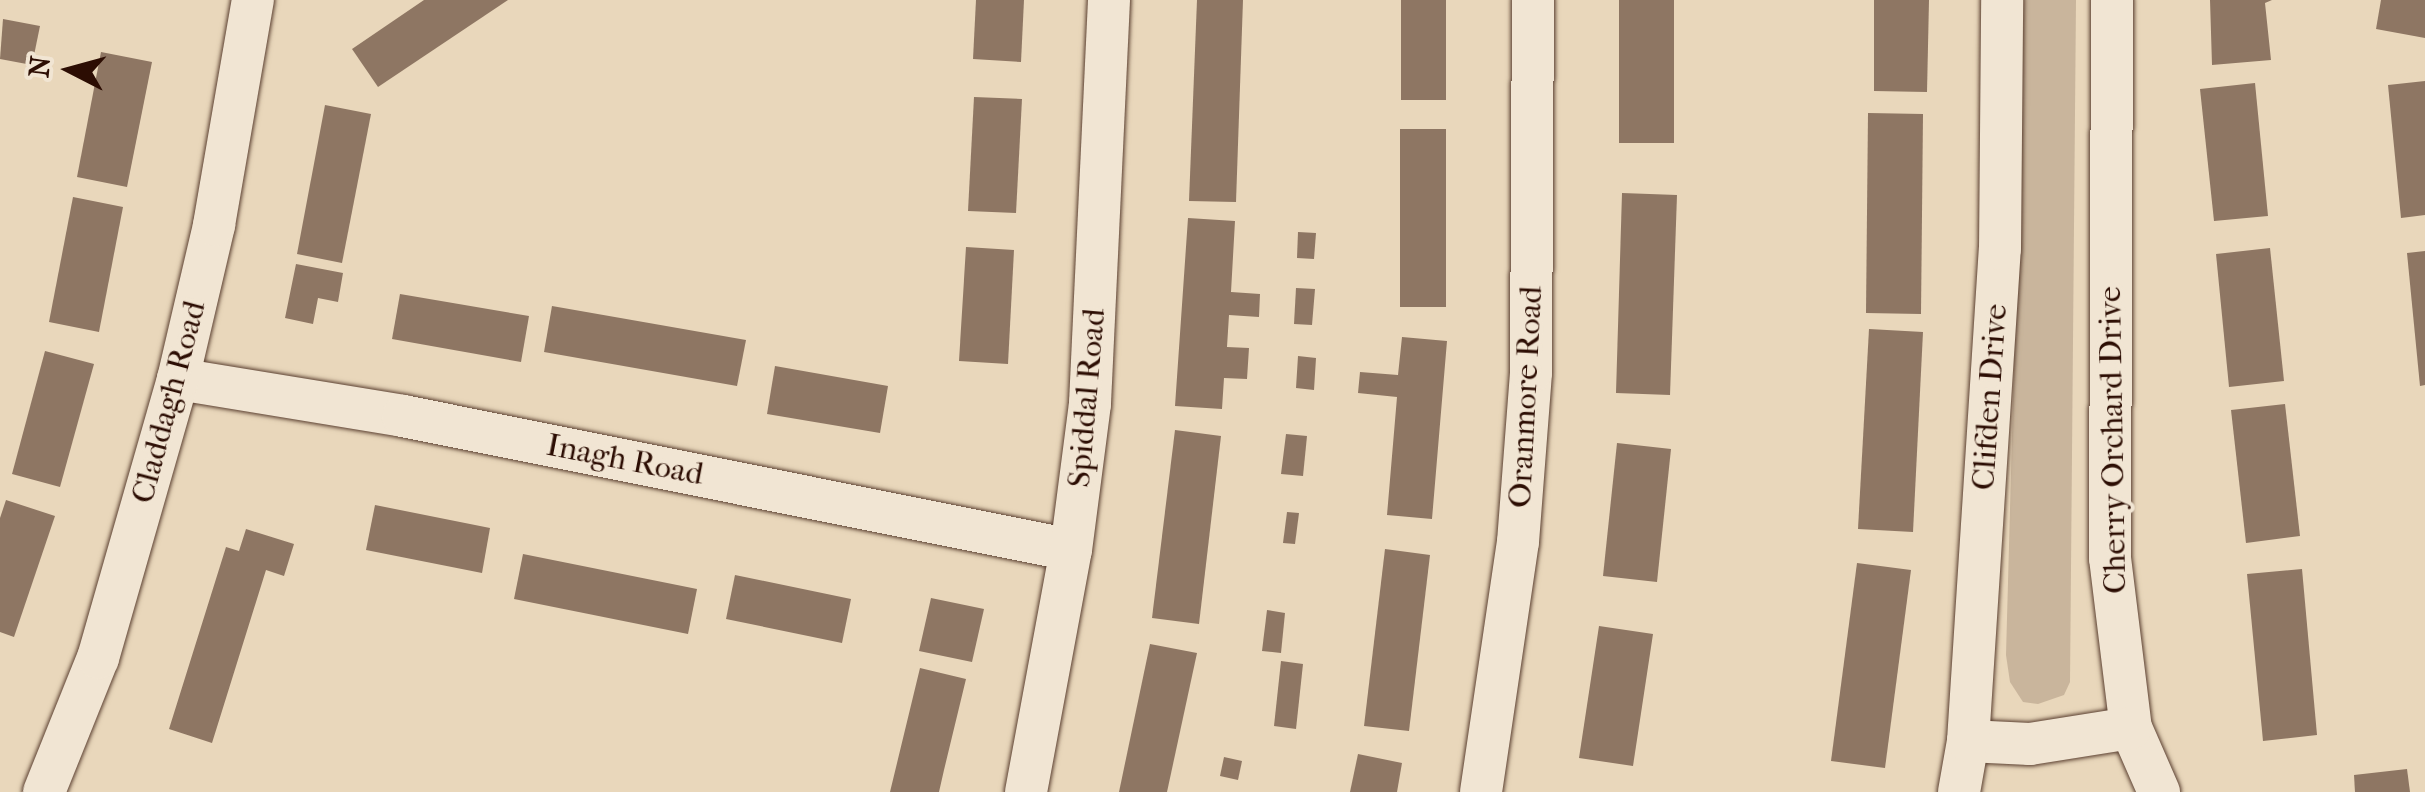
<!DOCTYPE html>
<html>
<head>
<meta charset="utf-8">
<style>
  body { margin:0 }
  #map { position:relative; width:2425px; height:792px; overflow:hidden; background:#e9d7bb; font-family:"IM FELL French Canon",serif }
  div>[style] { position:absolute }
  .green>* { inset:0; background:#c9b59c }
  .building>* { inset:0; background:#8e7663 }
  .roads { filter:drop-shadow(0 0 2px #5b4031) drop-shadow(0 0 2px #5b4031) }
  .street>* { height:42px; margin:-21px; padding:0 21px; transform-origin:21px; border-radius:21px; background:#f1e5d3 }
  span { translate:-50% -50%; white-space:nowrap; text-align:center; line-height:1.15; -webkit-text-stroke:8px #f1e5d3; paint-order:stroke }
  .street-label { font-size:32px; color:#2c0d03 }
  .north { position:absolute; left:20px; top:20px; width:100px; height:100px; -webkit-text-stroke:8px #f1e5d3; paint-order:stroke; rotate:276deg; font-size:28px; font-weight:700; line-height:40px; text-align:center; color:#2c0d03 }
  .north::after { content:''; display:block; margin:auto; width:35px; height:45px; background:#2c0d03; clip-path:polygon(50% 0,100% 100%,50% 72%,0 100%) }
</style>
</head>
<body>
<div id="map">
  <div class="green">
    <div style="clip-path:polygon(2024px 0,2076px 0,2070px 682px,2064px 695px,2038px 704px,2023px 702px,2010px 682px,2006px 655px)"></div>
  </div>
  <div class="building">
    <div style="clip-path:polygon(424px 0,508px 0,378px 87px,352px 49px)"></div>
    <div style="clip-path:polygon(976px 0,1024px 0,1021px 62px,973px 59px)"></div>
    <div style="clip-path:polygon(1197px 0,1243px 0,1236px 202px,1189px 201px)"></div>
    <div style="clip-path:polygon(1401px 0,1446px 0,1446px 100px,1401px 100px)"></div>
    <div style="clip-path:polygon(1619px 0,1674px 0,1674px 143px,1619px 143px)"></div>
    <div style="clip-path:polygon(1874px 0,1929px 0,1927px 92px,1874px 91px)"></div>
    <div style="clip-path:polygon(2210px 0,2272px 0,2265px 3px,2271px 60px,2212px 65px)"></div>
    <div style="clip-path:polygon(2381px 0,2425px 0,2425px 38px,2376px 29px)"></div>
    <div style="clip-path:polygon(3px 19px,40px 26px,32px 65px,0 59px)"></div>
    <div style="clip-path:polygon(101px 52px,152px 62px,127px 187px,77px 177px)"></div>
    <div style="clip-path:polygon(2425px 81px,2425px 215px,2401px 218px,2388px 85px)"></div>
    <div style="clip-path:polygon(2255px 83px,2268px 216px,2214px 221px,2200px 89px)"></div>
    <div style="clip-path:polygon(974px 97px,1022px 99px,1016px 213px,968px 211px)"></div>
    <div style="clip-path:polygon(325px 105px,371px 114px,342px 263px,297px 254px)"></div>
    <div style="clip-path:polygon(1868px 113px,1923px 114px,1921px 314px,1866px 313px)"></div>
    <div style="clip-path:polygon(1400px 129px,1446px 129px,1446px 307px,1400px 307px)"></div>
    <div style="clip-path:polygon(1622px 193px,1677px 195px,1670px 395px,1616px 393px)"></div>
    <div style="clip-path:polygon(73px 197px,123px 207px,99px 332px,49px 322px)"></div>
    <div style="clip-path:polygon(1188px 218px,1235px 221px,1231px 292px,1260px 294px,1259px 317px,1229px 315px,1227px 347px,1249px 348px,1247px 379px,1224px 378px,1222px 409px,1175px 406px)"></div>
    <div style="clip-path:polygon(1298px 232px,1316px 233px,1314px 259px,1297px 258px)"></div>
    <div style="clip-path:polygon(966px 247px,1014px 250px,1008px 364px,959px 361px)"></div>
    <div style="clip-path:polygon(2270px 248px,2284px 381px,2229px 387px,2216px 254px)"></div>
    <div style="clip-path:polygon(2425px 251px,2425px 385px,2420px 386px,2407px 253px)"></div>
    <div style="clip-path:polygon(296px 264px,343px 273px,338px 302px,318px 298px,313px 324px,285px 318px)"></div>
    <div style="clip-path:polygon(1296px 288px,1315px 289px,1312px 325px,1294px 324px)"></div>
    <div style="clip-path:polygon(400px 294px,529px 316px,521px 362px,392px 339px)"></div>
    <div style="clip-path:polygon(552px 306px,746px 340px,737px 386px,544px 352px)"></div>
    <div style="clip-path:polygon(1869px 329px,1923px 332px,1913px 532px,1858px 529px)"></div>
    <div style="clip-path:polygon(1402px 337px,1447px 341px,1432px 519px,1387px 515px,1397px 397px,1358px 393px,1360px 372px,1398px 375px)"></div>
    <div style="clip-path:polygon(45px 351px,94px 364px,60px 487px,12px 474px)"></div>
    <div style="clip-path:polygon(1298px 356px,1316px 358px,1314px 390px,1296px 388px)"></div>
    <div style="clip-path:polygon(775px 366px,888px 386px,880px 433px,767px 414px)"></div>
    <div style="clip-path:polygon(2285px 404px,2300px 536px,2246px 543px,2231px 410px)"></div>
    <div style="clip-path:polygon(1175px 430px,1221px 436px,1199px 624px,1152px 618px)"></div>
    <div style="clip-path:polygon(1286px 434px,1307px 436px,1303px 476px,1281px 474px)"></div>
    <div style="clip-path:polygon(1617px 443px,1671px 449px,1657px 582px,1603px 576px)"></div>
    <div style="clip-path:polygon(6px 500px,55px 516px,14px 637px,0 632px,0 518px)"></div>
    <div style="clip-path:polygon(375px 505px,490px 528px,482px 573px,366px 550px)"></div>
    <div style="clip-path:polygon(1287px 512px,1299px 513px,1295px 544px,1283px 543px)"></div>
    <div style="clip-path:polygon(246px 529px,294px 544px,284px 576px,266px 570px,212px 743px,169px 729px,226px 547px,239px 551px)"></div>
    <div style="clip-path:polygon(1385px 549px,1430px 555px,1409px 731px,1364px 726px)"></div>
    <div style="clip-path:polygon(523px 554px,697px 589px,688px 634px,514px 599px)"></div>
    <div style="clip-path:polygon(1857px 563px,1911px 570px,1885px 768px,1831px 761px)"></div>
    <div style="clip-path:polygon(2302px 569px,2317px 735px,2263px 741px,2247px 574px)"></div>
    <div style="clip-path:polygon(735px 575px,851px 599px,842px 643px,726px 619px)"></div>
    <div style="clip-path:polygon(931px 598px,984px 609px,972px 662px,919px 651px)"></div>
    <div style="clip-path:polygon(1267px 610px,1285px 613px,1281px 653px,1262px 651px)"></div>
    <div style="clip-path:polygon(1599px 626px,1653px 634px,1633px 766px,1579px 758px)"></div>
    <div style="clip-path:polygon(1150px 644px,1197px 653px,1167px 792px,1119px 792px)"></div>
    <div style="clip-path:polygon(1281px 661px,1303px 664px,1296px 729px,1274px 726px)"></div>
    <div style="clip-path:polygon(920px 668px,966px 679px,944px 770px,939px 792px,890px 792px)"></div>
    <div style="clip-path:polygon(1358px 754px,1402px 763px,1397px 792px,1350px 792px)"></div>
    <div style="clip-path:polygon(1224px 757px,1242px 761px,1238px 780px,1220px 776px)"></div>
    <div style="clip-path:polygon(2407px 769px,2410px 792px,2355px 792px,2354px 775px)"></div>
  </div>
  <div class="roads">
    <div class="street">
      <div style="left:2112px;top:0;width:558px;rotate:90.21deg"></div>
      <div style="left:2110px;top:558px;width:171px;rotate:83deg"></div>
      <div style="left:2131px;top:728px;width:70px;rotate:66.4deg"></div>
      <div style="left:178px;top:379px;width:228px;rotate:9.3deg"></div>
      <div style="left:403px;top:416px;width:681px;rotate:11.34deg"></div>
      <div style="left:1968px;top:741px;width:62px;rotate:2.8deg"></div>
      <div style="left:2030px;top:744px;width:102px;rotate:-9deg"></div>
      <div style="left:44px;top:792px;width:144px;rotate:-68.1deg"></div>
      <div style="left:98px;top:658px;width:290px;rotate:-74deg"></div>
      <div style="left:178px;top:379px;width:158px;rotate:-76.8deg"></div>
      <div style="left:214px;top:225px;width:228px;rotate:-80.2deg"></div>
      <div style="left:1026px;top:792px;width:246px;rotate:-79.5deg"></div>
      <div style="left:1071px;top:550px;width:148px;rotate:-82.6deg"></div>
      <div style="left:1090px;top:403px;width:403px;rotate:-87.3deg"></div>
      <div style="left:1481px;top:792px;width:253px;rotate:-81.6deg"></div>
      <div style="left:1518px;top:542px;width:170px;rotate:-85.6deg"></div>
      <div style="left:1531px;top:372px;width:372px;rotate:-89.7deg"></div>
      <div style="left:1959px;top:792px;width:52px;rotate:-80deg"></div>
      <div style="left:1968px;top:741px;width:493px;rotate:-86.3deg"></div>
      <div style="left:2000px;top:249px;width:249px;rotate:-89.5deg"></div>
    </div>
  </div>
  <div class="street-label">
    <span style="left:1526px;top:397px;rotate:-87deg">Oranmore Road</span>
    <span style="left:1990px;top:397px;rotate:-86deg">Clifden Drive</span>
    <span style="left:1087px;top:398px;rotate:-85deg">Spiddal Road</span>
    <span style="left:169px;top:402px;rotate:-75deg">Claddagh Road</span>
    <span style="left:2113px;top:440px;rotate:-91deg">Cherry Orchard Drive</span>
    <span style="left:625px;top:460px;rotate:11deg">Inagh Road</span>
  </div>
  <div class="north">N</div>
</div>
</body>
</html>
